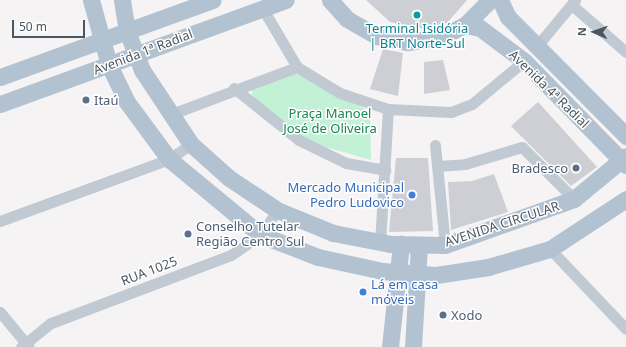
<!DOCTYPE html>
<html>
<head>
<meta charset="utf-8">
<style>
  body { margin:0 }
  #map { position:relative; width:626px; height:347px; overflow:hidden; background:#f5f3f3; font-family:"Noto Sans",sans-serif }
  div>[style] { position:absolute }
  .green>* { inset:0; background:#c3f1d5 }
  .building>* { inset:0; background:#cdcfd5 }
  .street>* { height:11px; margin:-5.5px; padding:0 5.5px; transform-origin:5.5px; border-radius:5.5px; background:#c1cad2 }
  .primary>* { height:17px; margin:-8.5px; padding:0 8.5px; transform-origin:8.5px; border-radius:8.5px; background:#b3c2d1 }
  .dots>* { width:11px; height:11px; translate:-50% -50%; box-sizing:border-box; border:2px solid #fff; border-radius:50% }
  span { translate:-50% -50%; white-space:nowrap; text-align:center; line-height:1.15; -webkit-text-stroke:3px #fff; paint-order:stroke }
  .culture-label { font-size:13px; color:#0d838f }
  .street-label { font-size:13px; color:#4a5661 }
  .service-label { font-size:13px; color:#4e5e75 }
  .left { translate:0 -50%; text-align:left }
  .right { translate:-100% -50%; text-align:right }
  .park-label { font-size:13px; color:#17864f }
  .shop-label { font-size:13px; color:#366cbe }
  .north { position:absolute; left:574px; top:12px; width:40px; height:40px; -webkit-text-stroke:3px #fff; paint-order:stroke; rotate:272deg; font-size:11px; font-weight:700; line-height:16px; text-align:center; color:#4a5661 }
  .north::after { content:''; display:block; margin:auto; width:14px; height:18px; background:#4a5661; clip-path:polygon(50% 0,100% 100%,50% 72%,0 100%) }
  .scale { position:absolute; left:12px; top:20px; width:73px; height:18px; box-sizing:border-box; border:2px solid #4a5661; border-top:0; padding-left:5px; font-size:12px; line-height:14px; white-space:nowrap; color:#4a5661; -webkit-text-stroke:3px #fff; paint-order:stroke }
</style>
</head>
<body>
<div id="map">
  <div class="green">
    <div style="clip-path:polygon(295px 73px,364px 108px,370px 116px,371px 160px,319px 145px,298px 133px,252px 96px,252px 88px)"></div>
  </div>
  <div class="building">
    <div style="clip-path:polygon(366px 0,467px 0,447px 23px,425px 29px,390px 22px)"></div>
    <div style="clip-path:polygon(383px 49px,403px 53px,398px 96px,370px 89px)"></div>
    <div style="clip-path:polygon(443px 60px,450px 90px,424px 94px,424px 62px)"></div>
    <div style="clip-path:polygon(538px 102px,597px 167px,571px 186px,511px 126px)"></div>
    <div style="clip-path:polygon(396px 158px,428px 158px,433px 231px,389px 232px)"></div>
    <div style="clip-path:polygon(494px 174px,508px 212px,451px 230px,448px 182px,472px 181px)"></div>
  </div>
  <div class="street">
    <div style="left:573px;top:6px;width:70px;rotate:41deg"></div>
    <div style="left:263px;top:9px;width:67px;rotate:59.6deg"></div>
    <div style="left:297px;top:67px;width:50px;rotate:31.2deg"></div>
    <div style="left:340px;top:93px;width:51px;rotate:18.4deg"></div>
    <div style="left:388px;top:109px;width:63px;rotate:2.7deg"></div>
    <div style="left:451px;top:112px;width:22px;rotate:-21deg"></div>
    <div style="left:472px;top:104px;width:67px;rotate:-39.6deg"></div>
    <div style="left:537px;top:46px;width:60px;rotate:-50.4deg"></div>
    <div style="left:234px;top:88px;width:83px;rotate:38.7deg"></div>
    <div style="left:299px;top:140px;width:52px;rotate:26.1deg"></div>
    <div style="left:346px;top:163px;width:40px;rotate:10deg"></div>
    <div style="left:169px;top:115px;width:137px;rotate:-20.6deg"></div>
    <div style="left:435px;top:145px;width:100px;rotate:84.3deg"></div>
    <div style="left:438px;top:166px;width:27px;rotate:-4deg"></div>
    <div style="left:465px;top:164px;width:59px;rotate:-16.6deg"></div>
    <div style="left:522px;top:147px;width:74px;rotate:45deg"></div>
    <div style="left:0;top:221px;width:180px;rotate:-20.1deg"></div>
    <div style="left:169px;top:159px;width:27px;rotate:-34deg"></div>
    <div style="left:380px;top:243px;width:134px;rotate:-86.6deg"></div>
    <div style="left:550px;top:249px;width:110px;rotate:46.5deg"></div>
    <div style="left:0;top:312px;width:45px;rotate:50.4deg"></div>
    <div style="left:21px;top:347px;width:38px;rotate:-39deg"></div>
    <div style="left:51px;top:323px;width:192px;rotate:-20.7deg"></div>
    <div style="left:231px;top:255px;width:36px;rotate:-34deg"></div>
    <div style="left:261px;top:235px;width:30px;rotate:-57deg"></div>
  </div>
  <div class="primary">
    <div style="left:91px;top:0;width:67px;rotate:74.5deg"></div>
    <div style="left:109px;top:65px;width:41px;rotate:64.1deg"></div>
    <div style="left:127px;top:102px;width:71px;rotate:53.6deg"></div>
    <div style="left:169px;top:159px;width:119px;rotate:39.6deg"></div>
    <div style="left:261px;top:235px;width:61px;rotate:21.1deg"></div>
    <div style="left:318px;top:257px;width:66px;rotate:12.3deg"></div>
    <div style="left:382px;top:271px;width:54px;rotate:4.2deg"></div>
    <div style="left:436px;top:275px;width:53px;rotate:-8.7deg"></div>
    <div style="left:488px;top:267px;width:65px;rotate:-16.2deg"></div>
    <div style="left:550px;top:249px;width:91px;rotate:-33.3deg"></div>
    <div style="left:122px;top:0;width:31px;rotate:81deg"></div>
    <div style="left:127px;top:31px;width:42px;rotate:69deg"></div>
    <div style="left:142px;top:70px;width:89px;rotate:56.5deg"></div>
    <div style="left:191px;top:144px;width:51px;rotate:41.8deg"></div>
    <div style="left:229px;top:178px;width:58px;rotate:33.7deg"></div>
    <div style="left:277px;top:210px;width:61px;rotate:22.3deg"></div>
    <div style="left:333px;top:233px;width:58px;rotate:10.9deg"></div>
    <div style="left:390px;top:244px;width:55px;rotate:1deg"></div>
    <div style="left:445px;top:245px;width:137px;rotate:-19.6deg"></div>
    <div style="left:574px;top:199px;width:67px;rotate:-39.6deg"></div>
    <div style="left:330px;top:0;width:25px;rotate:48deg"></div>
    <div style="left:347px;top:19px;width:34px;rotate:30deg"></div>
    <div style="left:376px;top:36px;width:33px;rotate:11deg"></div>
    <div style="left:408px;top:42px;width:33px;rotate:-9deg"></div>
    <div style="left:441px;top:37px;width:27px;rotate:-27deg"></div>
    <div style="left:465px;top:25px;width:35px;rotate:-45deg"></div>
    <div style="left:500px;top:0;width:19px;rotate:65deg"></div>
    <div style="left:508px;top:17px;width:168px;rotate:45.2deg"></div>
    <div style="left:465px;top:25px;width:15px;rotate:11deg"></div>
    <div style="left:480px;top:28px;width:55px;rotate:36.9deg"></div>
    <div style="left:524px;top:61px;width:146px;rotate:45.6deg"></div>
    <div style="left:0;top:77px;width:226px;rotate:-19.9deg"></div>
    <div style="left:0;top:104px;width:304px;rotate:-20deg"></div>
    <div style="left:390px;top:347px;width:104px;rotate:-83.9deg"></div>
    <div style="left:413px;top:347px;width:102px;rotate:-86.6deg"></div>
  </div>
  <div class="dots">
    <div style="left:417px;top:15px;background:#0f9aa8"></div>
    <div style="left:86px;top:100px;background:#5c6f8a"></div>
    <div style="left:576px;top:168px;background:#5c6f8a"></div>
    <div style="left:412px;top:195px;background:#3f7fe0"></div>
    <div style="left:188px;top:234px;background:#5c6f8a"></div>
    <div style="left:363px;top:292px;background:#3f7fe0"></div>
    <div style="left:443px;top:315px;background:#5c6f8a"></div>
  </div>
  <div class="culture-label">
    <span style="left:417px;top:36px">Terminal Isidória<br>| BRT Norte-Sul</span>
  </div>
  <div class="street-label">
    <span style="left:143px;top:52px;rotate:-21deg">Avenida 1ª Radial</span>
    <span style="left:549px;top:89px;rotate:44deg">Avenida 4ª Radial</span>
    <span style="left:502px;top:224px;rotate:-18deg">AVENIDA CIRCULAR</span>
    <span style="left:149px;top:271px;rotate:-21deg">RUA 1025</span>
  </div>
  <div class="service-label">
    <span class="left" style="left:94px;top:100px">Itaú</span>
    <span class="right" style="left:568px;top:168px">Bradesco</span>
    <span class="left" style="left:196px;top:234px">Conselho Tutelar<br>Região Centro Sul</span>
    <span class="left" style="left:451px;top:315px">Xodo</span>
  </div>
  <div class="park-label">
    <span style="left:330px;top:121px">Praça Manoel<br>José de Oliveira</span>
  </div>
  <div class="shop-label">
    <span class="right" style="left:404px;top:195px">Mercado Municipal<br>Pedro Ludovico</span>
    <span class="left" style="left:371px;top:292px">Lá em casa<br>móveis</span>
  </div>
  <div class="north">N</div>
  <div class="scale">50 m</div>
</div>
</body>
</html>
